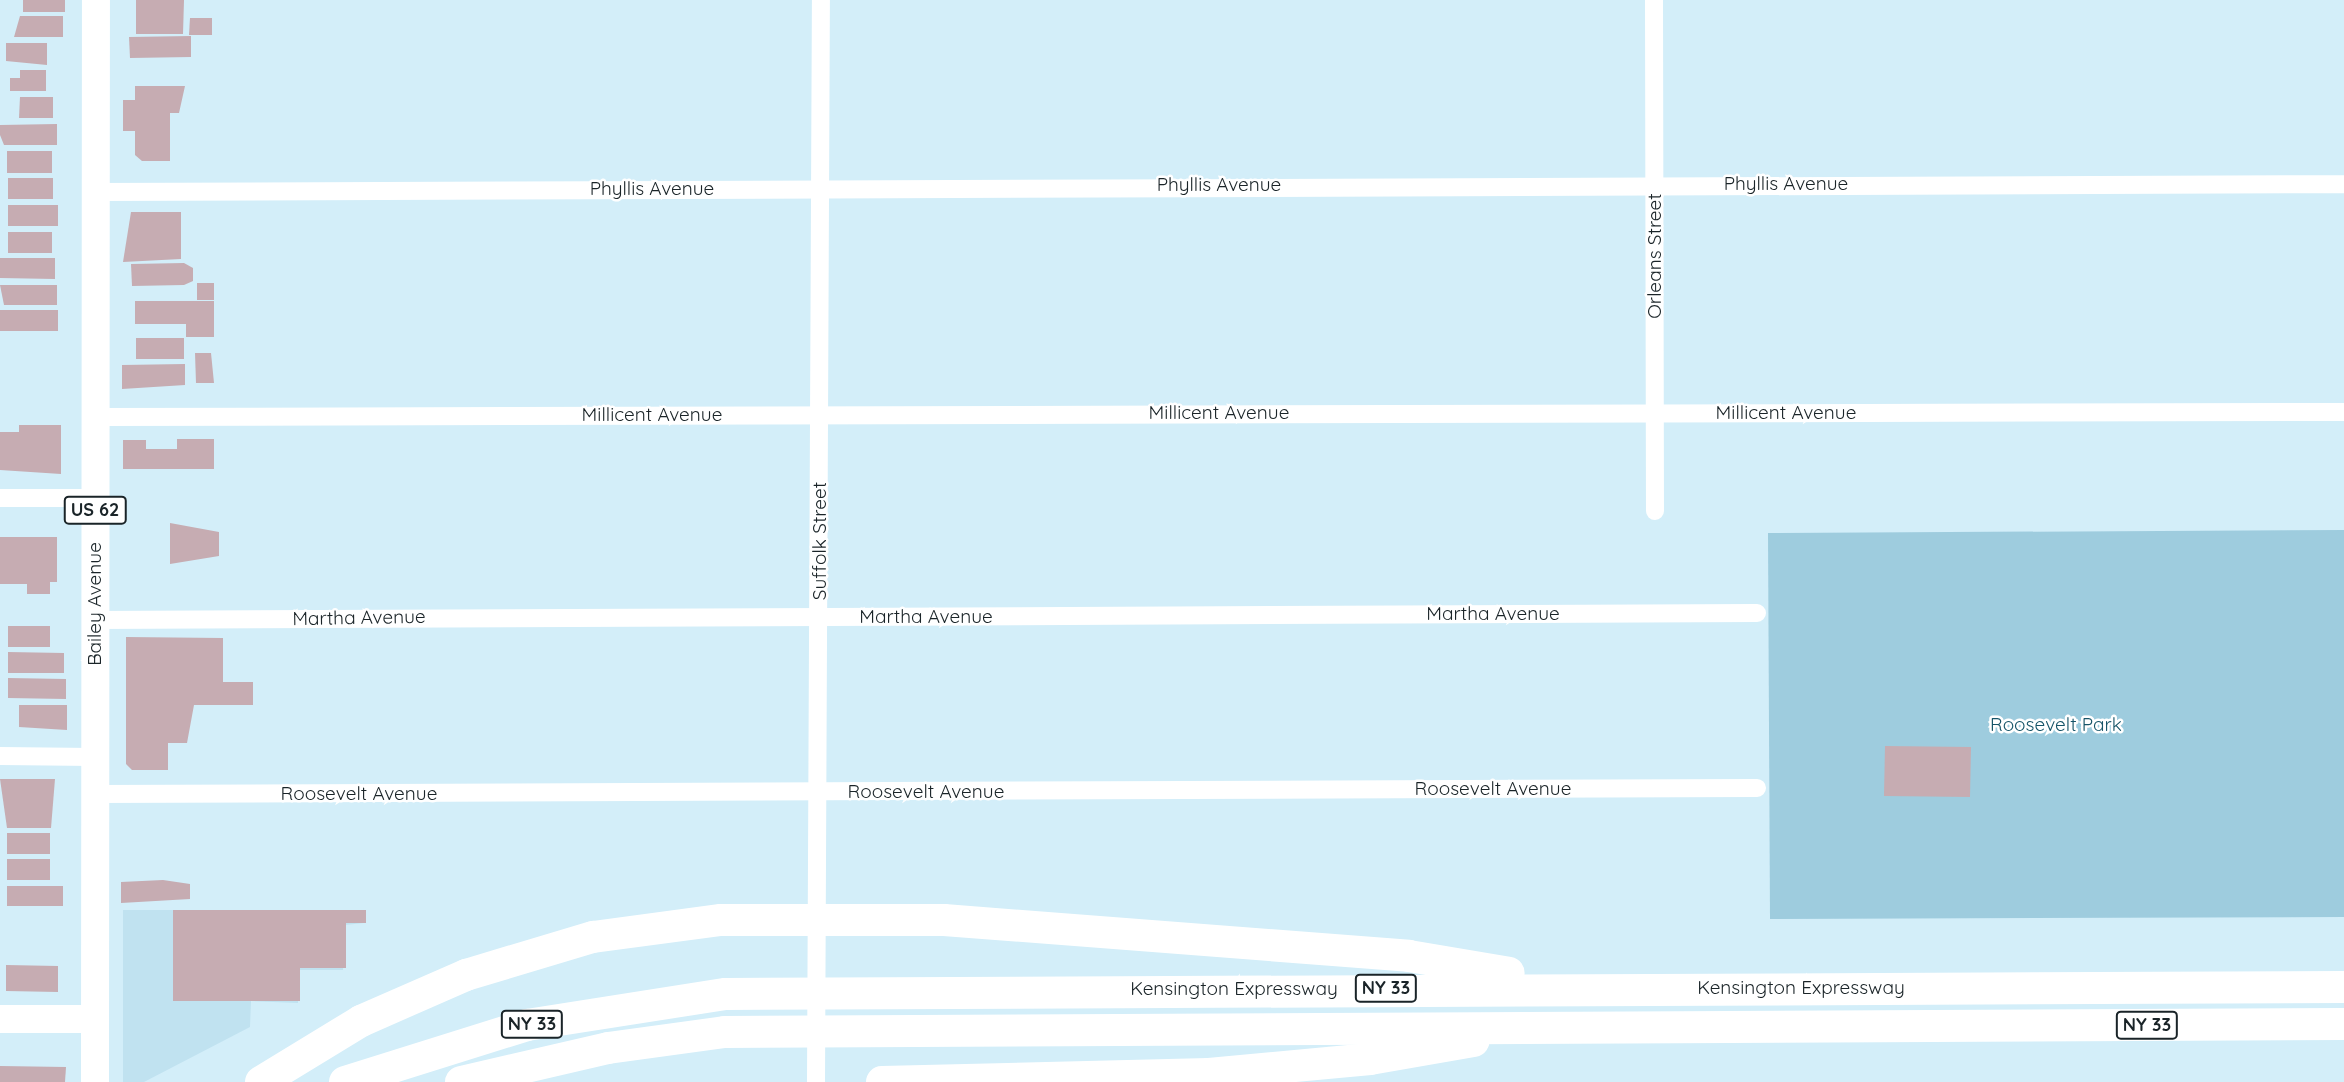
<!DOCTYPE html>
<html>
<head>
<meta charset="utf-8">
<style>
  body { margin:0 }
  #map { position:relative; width:2344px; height:1082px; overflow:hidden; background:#d3eef9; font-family:Quicksand,sans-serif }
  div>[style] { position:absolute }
  .built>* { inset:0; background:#c0e2f0 }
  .green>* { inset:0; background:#9eccde }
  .building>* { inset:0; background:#c6acb2 }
  .street>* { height:18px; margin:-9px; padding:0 9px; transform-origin:9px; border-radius:9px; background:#fff }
  .primary>* { height:28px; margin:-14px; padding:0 14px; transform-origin:14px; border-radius:14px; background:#fff }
  .highway>* { height:32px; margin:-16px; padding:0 16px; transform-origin:16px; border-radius:16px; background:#fff }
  span { translate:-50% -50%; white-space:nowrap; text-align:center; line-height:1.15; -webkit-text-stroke:5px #fff; paint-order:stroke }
  .shield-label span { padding:2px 5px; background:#fff; border:2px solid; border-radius:5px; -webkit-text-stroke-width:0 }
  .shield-label { font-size:18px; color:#1a2428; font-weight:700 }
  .street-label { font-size:19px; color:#1a2428 }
  .park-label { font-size:19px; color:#165468 }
</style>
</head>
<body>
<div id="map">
  <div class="built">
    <div style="clip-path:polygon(123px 910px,364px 910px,364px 923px,345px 925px,343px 970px,298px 970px,298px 1003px,251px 1001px,250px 1027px,144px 1082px,123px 1082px)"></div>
  </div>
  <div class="green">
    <div style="clip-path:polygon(2344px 530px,2344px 917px,1770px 919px,1768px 533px)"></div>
  </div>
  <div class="building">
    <div style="clip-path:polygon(23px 0,65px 0,65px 12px,23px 12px)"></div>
    <div style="clip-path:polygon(136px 0,184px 0,183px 34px,136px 34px)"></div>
    <div style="clip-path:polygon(20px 16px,63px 16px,63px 37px,14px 37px)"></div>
    <div style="clip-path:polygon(190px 18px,212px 18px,212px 35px,189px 35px)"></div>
    <div style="clip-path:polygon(191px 36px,191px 57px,130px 58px,129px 37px)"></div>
    <div style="clip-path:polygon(6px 43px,47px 43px,47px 65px,6px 61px)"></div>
    <div style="clip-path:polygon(20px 70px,46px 70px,46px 91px,10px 91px,10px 78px,20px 78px)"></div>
    <div style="clip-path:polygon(135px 86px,185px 86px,179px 113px,170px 113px,170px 161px,142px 161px,135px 155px,135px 131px,123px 131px,123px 100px,135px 100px)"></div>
    <div style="clip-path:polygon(20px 97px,53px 97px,53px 118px,19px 118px)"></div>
    <div style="clip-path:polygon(57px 124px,57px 145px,4px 145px,0 135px,0 125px)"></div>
    <div style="clip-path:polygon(7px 151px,52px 151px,52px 173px,7px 173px)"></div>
    <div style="clip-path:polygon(8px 178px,53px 178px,53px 199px,8px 199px)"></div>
    <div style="clip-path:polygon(8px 205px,58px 205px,58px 226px,8px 226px)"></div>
    <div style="clip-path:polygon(131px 212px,181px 212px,181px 259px,123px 262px)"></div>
    <div style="clip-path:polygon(8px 232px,52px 232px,52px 253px,8px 253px)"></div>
    <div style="clip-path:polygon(0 258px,55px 258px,55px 279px,0 278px)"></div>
    <div style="clip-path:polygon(184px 263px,193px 268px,193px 281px,184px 285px,132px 286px,131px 264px)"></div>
    <div style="clip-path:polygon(197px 283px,214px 283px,214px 300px,197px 300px)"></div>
    <div style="clip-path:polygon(0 285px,57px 285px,57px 305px,4px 305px)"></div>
    <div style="clip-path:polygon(135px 301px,214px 301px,214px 337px,186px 337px,186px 324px,135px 324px)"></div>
    <div style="clip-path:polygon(0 310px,58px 310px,58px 331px,0 331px)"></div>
    <div style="clip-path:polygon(136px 338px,184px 338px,184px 359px,136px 359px)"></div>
    <div style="clip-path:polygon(195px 353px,211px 353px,214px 383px,196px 383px)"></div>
    <div style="clip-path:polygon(185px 364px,185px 385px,122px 389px,122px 365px)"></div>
    <div style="clip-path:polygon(19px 425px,61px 425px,61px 474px,0 470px,0 432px,19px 432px)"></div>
    <div style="clip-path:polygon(177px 439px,214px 439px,214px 469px,123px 469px,123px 440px,146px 440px,146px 449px,177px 449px)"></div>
    <div style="clip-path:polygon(170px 523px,219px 532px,219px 556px,170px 564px)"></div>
    <div style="clip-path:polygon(0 537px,57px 537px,57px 582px,50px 582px,50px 594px,27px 594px,27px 584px,0 584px)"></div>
    <div style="clip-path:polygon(8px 626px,50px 626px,50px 647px,8px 647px)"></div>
    <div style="clip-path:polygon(126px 637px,223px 638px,223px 682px,253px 682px,253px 705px,194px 705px,187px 743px,168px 743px,168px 770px,132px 770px,126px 764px)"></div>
    <div style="clip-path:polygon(8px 652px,64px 653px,64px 673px,8px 673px)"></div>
    <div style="clip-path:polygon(8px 678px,66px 679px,66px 699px,8px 698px)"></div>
    <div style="clip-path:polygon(19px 705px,67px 705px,67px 730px,19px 727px)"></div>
    <div style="clip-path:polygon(1885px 746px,1971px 747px,1970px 797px,1884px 796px)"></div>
    <div style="clip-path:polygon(0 779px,55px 779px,51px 828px,7px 828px)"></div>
    <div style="clip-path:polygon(7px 833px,50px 833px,50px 854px,7px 854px)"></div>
    <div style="clip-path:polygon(7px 859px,50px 859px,50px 880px,7px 880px)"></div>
    <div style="clip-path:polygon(163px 880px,190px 884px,190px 899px,121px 903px,121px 882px)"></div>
    <div style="clip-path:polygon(7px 886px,63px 886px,63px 906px,7px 906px)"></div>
    <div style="clip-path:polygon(173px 910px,366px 910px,366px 923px,346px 923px,346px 968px,300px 968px,300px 1001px,173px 1001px)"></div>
    <div style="clip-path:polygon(6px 965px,58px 966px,58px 992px,6px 991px)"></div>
    <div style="clip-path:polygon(0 1066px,66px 1067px,65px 1082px,0 1082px)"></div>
  </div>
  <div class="street">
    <div style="left:1654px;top:0;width:511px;rotate:89.89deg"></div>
    <div style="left:95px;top:192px;width:2249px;rotate:-0.2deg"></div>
    <div style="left:95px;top:417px;width:2249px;rotate:-0.13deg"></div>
    <div style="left:0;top:498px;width:95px"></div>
    <div style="left:94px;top:620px;width:1663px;rotate:-0.24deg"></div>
    <div style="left:0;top:756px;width:94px;rotate:0.6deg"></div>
    <div style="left:94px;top:794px;width:1663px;rotate:-0.21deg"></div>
    <div style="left:816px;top:1082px;width:1082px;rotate:-89.74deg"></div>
  </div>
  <div class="primary">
    <div style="left:0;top:1019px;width:95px"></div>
    <div style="left:95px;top:1082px;width:1082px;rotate:-89.95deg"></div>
  </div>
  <div class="highway">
    <div style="left:261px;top:1082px;width:117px;rotate:-31.4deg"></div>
    <div style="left:361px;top:1021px;width:115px;rotate:-23.7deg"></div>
    <div style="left:466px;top:975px;width:133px;rotate:-16.7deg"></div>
    <div style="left:593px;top:937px;width:129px;rotate:-7.6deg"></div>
    <div style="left:721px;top:920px;width:223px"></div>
    <div style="left:944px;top:920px;width:466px;rotate:4.4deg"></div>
    <div style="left:1409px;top:956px;width:101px;rotate:9.6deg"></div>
    <div style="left:345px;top:1082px;width:191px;rotate:-17.4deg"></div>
    <div style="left:527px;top:1025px;width:201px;rotate:-8.9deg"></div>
    <div style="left:726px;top:994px;width:1618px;rotate:-0.25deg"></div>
    <div style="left:461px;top:1082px;width:151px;rotate:-13deg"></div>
    <div style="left:608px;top:1048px;width:118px;rotate:-7.8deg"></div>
    <div style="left:725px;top:1032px;width:1619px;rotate:-0.28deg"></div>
    <div style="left:882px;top:1082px;width:327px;rotate:-1.4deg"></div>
    <div style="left:1209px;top:1074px;width:162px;rotate:-5.3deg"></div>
    <div style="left:1370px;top:1059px;width:105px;rotate:-9.9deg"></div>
  </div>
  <div class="shield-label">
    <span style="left:95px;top:510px">US 62</span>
    <span style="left:1386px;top:988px">NY 33</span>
    <span style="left:532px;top:1024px">NY 33</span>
    <span style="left:2147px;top:1025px">NY 33</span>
  </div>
  <div class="street-label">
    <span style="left:1786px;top:184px">Phyllis Avenue</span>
    <span style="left:1219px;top:185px">Phyllis Avenue</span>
    <span style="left:652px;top:189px">Phyllis Avenue</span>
    <span style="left:1655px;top:256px;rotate:-90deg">Orleans Street</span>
    <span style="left:1219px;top:413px">Millicent Avenue</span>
    <span style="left:1786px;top:413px">Millicent Avenue</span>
    <span style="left:652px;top:415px">Millicent Avenue</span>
    <span style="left:820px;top:541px;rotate:-90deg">Suffolk Street</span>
    <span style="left:95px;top:604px;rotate:-90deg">Bailey Avenue</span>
    <span style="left:1493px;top:614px">Martha Avenue</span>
    <span style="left:926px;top:617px">Martha Avenue</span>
    <span style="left:359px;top:618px;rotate:-1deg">Martha Avenue</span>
    <span style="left:1493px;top:789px">Roosevelt Avenue</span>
    <span style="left:926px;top:792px">Roosevelt Avenue</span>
    <span style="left:359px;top:794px">Roosevelt Avenue</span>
    <span style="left:1801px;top:988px">Kensington Expressway</span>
    <span style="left:1234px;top:989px">Kensington Expressway</span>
  </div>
  <div class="park-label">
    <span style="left:2056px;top:725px">Roosevelt Park</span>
  </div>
</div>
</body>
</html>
